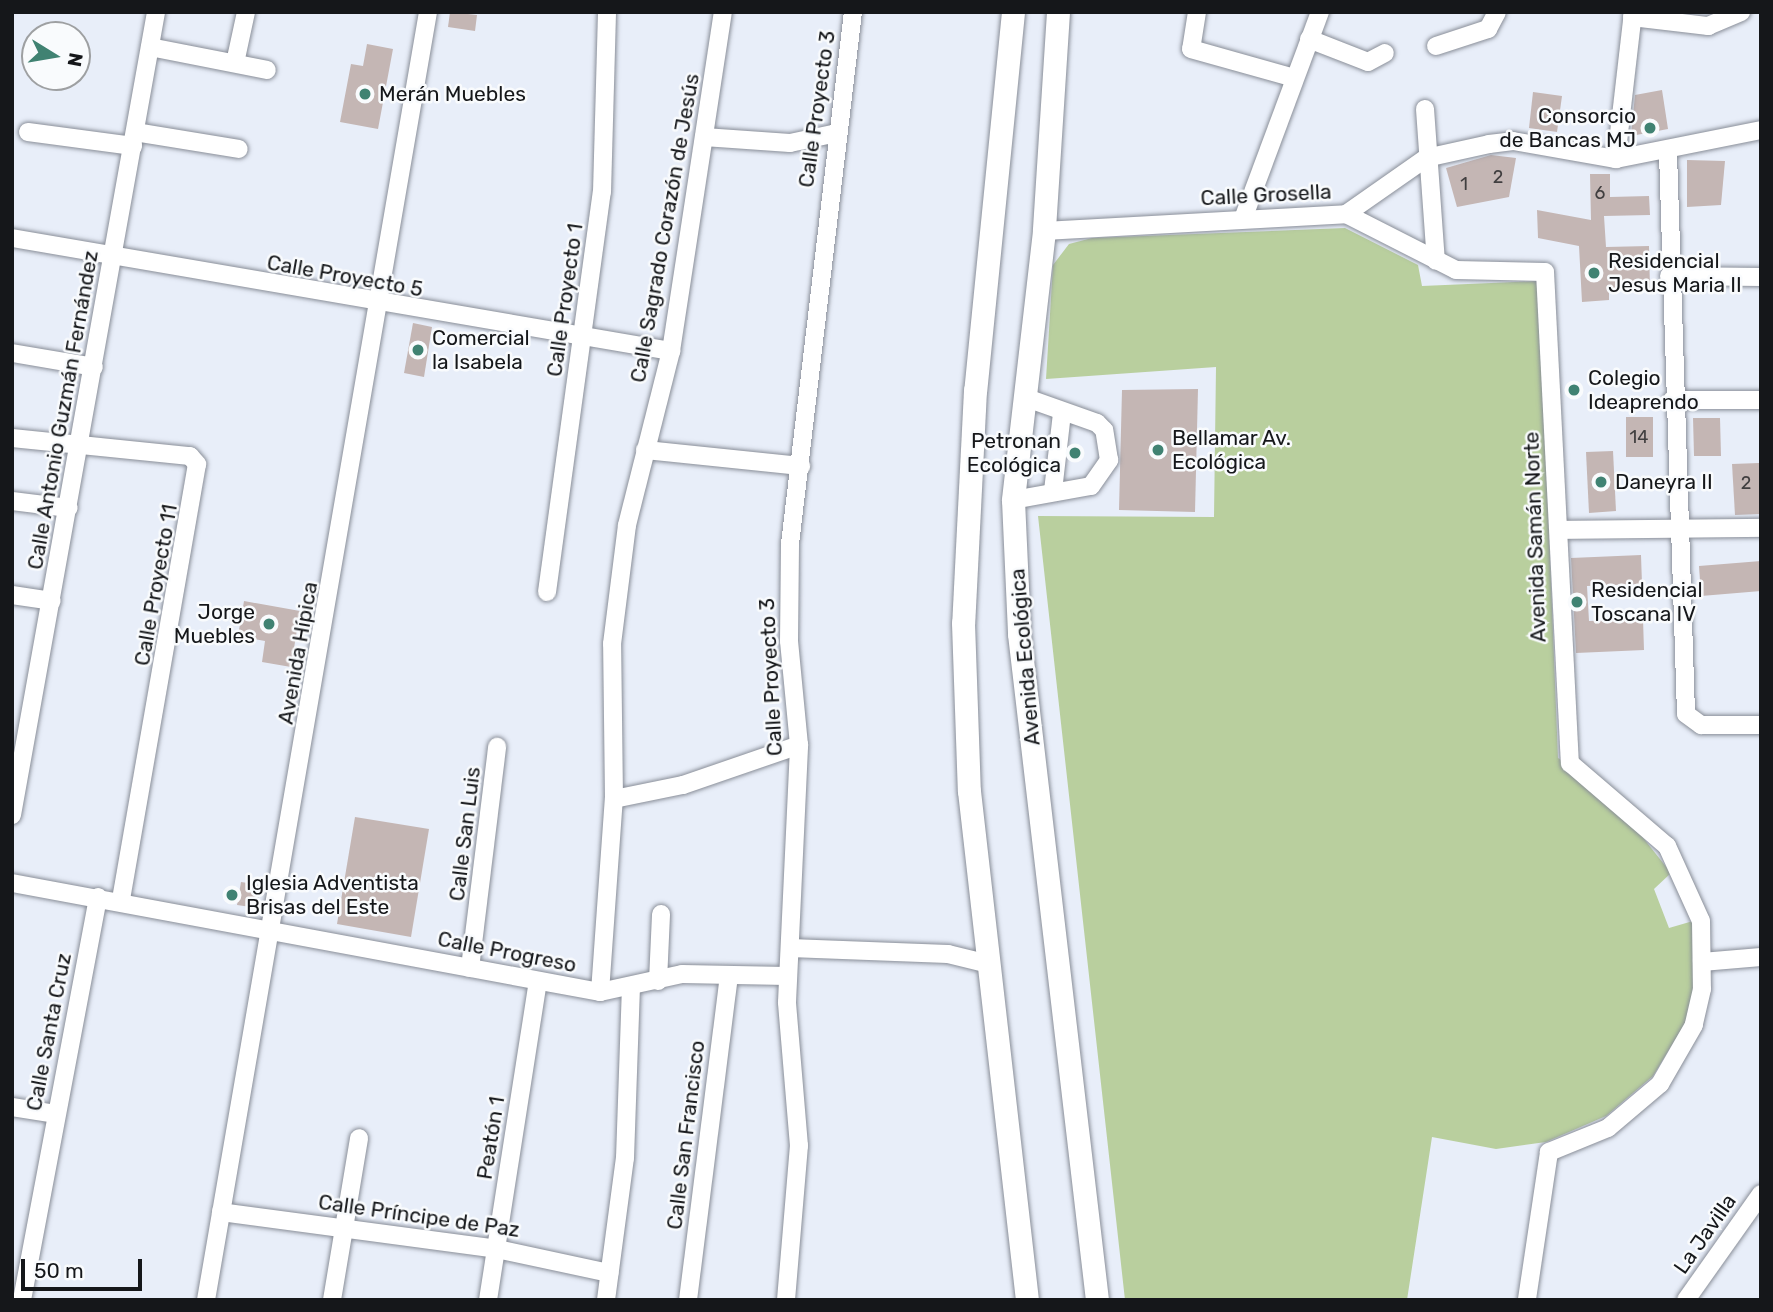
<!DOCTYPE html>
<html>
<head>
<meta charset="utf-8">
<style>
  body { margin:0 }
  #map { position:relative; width:1773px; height:1312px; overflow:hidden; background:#e8eef9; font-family:Rubik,sans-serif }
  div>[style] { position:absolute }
  .green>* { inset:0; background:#b9cf9e }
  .building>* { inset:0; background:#c4b6b4 }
  .roads { filter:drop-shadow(0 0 2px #898e98) drop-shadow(0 0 2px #898e98) }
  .minor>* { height:18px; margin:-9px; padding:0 9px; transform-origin:9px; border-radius:9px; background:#fff }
  .major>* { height:23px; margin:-11.5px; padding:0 11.5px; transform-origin:11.5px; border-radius:11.5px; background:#fff }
  .dots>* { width:19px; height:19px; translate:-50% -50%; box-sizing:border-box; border:4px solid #f9fbfd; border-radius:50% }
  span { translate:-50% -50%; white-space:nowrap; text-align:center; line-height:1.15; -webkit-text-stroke:5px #f9fbfd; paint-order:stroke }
  .number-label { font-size:18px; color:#413f40 }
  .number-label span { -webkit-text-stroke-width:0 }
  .poi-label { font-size:21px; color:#15171a }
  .left { translate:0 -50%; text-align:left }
  .right { translate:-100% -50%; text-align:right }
  .street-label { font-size:21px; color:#15171a }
  .frame { position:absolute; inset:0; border:14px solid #15171a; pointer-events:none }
  .north { position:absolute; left:21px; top:21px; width:70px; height:70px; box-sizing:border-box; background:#f9fbfd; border:2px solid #9ea0a2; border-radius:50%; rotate:101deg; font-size:19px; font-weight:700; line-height:28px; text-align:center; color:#15171a }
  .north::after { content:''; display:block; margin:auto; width:24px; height:32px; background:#408272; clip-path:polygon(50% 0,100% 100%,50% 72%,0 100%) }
  .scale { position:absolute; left:21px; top:1259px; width:121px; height:32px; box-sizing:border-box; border:4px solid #15171a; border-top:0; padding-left:9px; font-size:21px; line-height:24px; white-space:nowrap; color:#15171a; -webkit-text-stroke:5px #f9fbfd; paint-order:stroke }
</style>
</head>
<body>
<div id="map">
  <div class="green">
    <div style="clip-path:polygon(1345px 228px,1418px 265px,1422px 286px,1539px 281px,1558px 758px,1602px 786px,1671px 873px,1654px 889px,1669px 928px,1693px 921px,1697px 988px,1686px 1022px,1653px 1076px,1606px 1116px,1546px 1142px,1496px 1149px,1432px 1137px,1407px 1300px,1125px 1300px,1038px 516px,1214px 517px,1216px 367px,1046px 379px,1053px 265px,1069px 244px,1092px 238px)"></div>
  </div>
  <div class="building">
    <div style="clip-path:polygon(450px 12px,477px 15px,475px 31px,448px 27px)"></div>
    <div style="clip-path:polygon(367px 44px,393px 49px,378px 129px,340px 122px,351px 64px,363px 66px)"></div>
    <div style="clip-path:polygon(1662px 90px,1668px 129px,1631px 136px,1635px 95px)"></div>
    <div style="clip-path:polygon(1533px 92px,1562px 96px,1557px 132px,1529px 128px)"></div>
    <div style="clip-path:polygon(1491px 155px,1516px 158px,1509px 197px,1457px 207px,1446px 168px)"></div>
    <div style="clip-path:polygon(1687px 160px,1725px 161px,1721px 205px,1687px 207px)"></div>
    <div style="clip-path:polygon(1590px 174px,1610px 174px,1610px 197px,1649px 196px,1650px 215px,1604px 216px,1606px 247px,1649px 246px,1650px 289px,1609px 291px,1609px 300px,1582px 302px,1579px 246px,1538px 238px,1537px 210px,1591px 220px)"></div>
    <div style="clip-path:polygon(413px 323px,432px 327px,424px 377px,404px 373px)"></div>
    <div style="clip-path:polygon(1198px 389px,1195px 512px,1119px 510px,1122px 390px)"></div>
    <div style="clip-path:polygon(1626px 417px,1653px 417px,1653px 457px,1626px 457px)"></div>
    <div style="clip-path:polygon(1693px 418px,1720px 418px,1721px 456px,1694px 456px)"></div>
    <div style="clip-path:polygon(1613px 451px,1616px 511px,1589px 513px,1586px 452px)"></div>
    <div style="clip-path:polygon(1759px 463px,1761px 514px,1735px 515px,1732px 464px)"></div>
    <div style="clip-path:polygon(1641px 555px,1642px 584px,1587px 586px,1589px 621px,1643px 619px,1644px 650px,1576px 653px,1571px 558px)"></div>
    <div style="clip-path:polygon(1761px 561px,1761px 591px,1701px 596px,1699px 566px)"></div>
    <div style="clip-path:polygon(244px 601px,300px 611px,291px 667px,262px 662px,265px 641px,238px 636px)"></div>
    <div style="clip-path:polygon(355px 817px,429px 829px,411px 937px,337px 924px)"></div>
    <div style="clip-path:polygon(241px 882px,260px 885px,257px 908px,237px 905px)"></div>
  </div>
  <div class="roads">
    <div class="minor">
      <div style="left:1197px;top:12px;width:37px;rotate:99deg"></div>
      <div style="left:1191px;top:49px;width:107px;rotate:15.7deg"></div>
      <div style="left:1632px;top:17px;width:77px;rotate:6.8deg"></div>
      <div style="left:1708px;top:26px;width:36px;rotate:-23deg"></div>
      <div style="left:1309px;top:39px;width:63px;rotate:21.3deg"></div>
      <div style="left:1368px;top:62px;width:19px;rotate:-28deg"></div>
      <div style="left:1436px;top:46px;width:55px;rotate:-18.1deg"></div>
      <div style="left:1488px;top:29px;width:19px;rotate:-62deg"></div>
      <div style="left:150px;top:47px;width:119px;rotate:11.1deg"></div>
      <div style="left:235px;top:63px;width:52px;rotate:-77.8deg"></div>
      <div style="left:1425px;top:109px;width:152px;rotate:85.9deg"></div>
      <div style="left:28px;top:132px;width:106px;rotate:7.6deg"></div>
      <div style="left:135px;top:132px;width:105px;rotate:9.3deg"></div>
      <div style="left:704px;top:137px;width:86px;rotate:4deg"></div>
      <div style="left:790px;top:143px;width:48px;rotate:-12deg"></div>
      <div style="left:1668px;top:153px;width:561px;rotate:88.16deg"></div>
      <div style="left:1686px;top:714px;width:19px;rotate:36deg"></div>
      <div style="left:1701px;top:725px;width:60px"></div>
      <div style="left:1616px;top:159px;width:148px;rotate:-83.4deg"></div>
      <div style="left:1346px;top:214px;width:123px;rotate:27deg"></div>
      <div style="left:1456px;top:270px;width:89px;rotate:1.3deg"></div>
      <div style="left:1545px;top:272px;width:492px;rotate:87.1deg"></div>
      <div style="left:1570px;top:763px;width:128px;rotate:40.6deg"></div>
      <div style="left:1667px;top:846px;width:82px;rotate:65.6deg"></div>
      <div style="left:1701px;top:921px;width:68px;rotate:89.2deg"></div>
      <div style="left:1702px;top:989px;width:37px;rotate:103deg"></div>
      <div style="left:1694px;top:1025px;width:68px;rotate:120deg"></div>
      <div style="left:1660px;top:1084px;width:68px;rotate:139.8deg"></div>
      <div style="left:1608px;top:1128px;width:64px;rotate:157.9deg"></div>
      <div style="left:1549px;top:1152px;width:150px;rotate:98.5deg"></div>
      <div style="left:1243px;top:219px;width:221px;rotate:-69.6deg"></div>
      <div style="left:1044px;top:231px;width:302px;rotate:-3.2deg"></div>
      <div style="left:1346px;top:214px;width:98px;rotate:-35deg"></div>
      <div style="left:1426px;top:158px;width:65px;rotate:-12.5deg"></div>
      <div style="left:1489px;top:144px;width:24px;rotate:-7deg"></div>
      <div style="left:1513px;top:141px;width:105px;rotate:9.9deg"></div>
      <div style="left:1616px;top:159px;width:148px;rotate:-11.3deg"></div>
      <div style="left:12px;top:238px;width:669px;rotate:9.73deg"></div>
      <div style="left:1669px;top:276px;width:92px;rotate:0.6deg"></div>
      <div style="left:12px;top:353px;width:83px;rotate:9.7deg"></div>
      <div style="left:1672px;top:400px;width:89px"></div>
      <div style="left:12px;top:438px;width:179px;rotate:5.8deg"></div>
      <div style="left:190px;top:456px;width:11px;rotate:49deg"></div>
      <div style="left:197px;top:464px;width:444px;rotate:99.9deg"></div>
      <div style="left:645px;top:450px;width:157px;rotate:5.9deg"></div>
      <div style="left:1053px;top:491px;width:79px;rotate:-83.4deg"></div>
      <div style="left:1013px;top:500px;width:79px;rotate:-10.2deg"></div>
      <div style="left:1091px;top:486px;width:32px;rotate:-55deg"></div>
      <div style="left:1109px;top:460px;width:30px;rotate:-99deg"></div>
      <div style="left:1104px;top:430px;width:10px;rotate:-135deg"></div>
      <div style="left:1097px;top:423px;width:77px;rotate:-160.4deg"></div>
      <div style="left:12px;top:501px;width:57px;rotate:7deg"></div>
      <div style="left:1560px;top:530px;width:201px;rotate:-0.6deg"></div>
      <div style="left:547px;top:592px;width:404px;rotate:-82.2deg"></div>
      <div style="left:602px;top:192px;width:180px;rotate:-88.4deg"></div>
      <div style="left:12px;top:595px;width:40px;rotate:8.5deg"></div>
      <div style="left:614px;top:799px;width:70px;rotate:-11.5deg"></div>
      <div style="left:683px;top:785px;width:123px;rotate:-19deg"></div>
      <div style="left:12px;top:815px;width:816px;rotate:-79.83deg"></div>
      <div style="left:12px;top:883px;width:598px;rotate:10.5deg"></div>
      <div style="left:600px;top:992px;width:84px;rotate:-12.4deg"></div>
      <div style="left:682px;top:974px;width:105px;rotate:1.1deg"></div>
      <div style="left:790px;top:948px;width:158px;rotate:2.2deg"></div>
      <div style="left:948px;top:954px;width:42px;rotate:13.7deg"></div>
      <div style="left:1702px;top:962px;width:59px;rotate:-4.8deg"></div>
      <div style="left:470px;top:968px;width:223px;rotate:-83deg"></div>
      <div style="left:658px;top:981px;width:67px;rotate:-87.4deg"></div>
      <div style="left:600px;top:992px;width:194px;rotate:-85.9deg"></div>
      <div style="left:614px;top:799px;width:155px;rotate:-90.7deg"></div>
      <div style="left:612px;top:644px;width:120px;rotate:-82.8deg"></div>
      <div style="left:627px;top:525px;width:179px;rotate:-75.8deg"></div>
      <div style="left:671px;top:351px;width:343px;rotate:-81.3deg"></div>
      <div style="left:12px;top:1107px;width:45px;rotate:9deg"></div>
      <div style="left:221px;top:1212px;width:278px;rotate:7.6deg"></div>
      <div style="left:497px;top:1249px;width:115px;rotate:12.1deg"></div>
      <div style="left:22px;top:1300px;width:410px;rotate:-79.3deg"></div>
      <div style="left:206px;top:1300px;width:1307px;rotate:-80.22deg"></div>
      <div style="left:332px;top:1300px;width:164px;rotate:-80.5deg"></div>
      <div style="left:488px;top:1300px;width:322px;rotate:-81.1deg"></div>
      <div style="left:606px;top:1300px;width:143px;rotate:-82.4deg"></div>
      <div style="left:625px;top:1158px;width:169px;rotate:-88deg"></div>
      <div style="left:688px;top:1300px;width:327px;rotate:-82.8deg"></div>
      <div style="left:786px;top:1300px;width:155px;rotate:-85.2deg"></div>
      <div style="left:799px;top:1146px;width:144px;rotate:-94.8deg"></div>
      <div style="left:787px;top:1002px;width:257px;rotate:-87.3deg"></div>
      <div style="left:799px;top:745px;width:104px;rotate:-95.5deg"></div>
      <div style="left:789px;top:641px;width:97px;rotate:-89.4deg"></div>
      <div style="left:790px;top:544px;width:536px;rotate:-83.25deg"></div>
      <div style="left:1686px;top:1300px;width:130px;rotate:-54.7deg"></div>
    </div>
    <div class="major">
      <div style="left:1013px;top:12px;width:380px;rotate:95.7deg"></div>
      <div style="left:975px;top:390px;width:233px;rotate:92.9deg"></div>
      <div style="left:963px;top:623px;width:168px;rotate:88deg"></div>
      <div style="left:969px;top:791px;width:512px;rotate:83.5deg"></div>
      <div style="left:1058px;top:12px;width:219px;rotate:93.7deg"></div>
      <div style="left:1044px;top:231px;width:271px;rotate:96.6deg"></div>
      <div style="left:1013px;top:500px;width:134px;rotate:87.4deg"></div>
      <div style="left:1019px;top:634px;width:671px;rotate:83.32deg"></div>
    </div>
  </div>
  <div class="dots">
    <div style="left:365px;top:94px;background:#408272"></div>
    <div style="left:1650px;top:128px;background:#408272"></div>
    <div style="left:1594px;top:273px;background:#408272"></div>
    <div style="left:418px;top:350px;background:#408272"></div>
    <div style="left:1574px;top:390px;background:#408272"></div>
    <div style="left:1158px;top:450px;background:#408272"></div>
    <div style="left:1075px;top:453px;background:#408272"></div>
    <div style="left:1601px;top:482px;background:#408272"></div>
    <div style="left:1577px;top:602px;background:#408272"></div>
    <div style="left:269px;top:624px;background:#408272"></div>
    <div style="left:232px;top:895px;background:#408272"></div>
  </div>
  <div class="number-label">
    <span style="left:1498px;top:177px">2</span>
    <span style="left:1464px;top:184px">1</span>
    <span style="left:1600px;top:193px">6</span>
    <span style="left:1639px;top:437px">14</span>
    <span style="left:1746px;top:483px">2</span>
  </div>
  <div class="poi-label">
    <span class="left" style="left:379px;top:94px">Merán Muebles</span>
    <span class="right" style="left:1636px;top:128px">Consorcio<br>de Bancas MJ</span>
    <span class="left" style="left:1608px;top:273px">Residencial<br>Jesus Maria II</span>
    <span class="left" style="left:432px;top:350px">Comercial<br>la Isabela</span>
    <span class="left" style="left:1588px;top:390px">Colegio<br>Ideaprendo</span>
    <span class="left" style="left:1172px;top:450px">Bellamar Av.<br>Ecológica</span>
    <span class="right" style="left:1061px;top:453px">Petronan<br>Ecológica</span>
    <span class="left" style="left:1615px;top:482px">Daneyra II</span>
    <span class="left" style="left:1591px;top:602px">Residencial<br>Toscana IV</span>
    <span class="right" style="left:255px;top:624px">Jorge<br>Muebles</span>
    <span class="left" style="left:246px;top:895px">Iglesia Adventista<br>Brisas del Este</span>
  </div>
  <div class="street-label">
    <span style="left:817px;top:109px;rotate:-82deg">Calle Proyecto 3</span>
    <span style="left:1266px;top:195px;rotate:-3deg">Calle Grosella</span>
    <span style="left:665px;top:228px;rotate:-80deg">Calle Sagrado Corazón de Jesús</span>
    <span style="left:345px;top:276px;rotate:10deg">Calle Proyecto 5</span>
    <span style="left:565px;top:300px;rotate:-82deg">Calle Proyecto 1</span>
    <span style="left:63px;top:410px;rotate:-80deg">Calle Antonio Guzmán Fernández</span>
    <span style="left:1535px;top:537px;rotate:-92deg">Avenida Samán Norte</span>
    <span style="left:156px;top:585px;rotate:-80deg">Calle Proyecto 11</span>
    <span style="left:298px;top:653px;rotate:-80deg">Avenida Hípica</span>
    <span style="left:1025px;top:657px;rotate:-95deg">Avenida Ecológica</span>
    <span style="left:771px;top:677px;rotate:-93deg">Calle Proyecto 3</span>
    <span style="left:465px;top:834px;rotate:-83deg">Calle San Luis</span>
    <span style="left:507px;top:952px;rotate:11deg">Calle Progreso</span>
    <span style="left:49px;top:1032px;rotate:-79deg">Calle Santa Cruz</span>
    <span style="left:686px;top:1135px;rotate:-83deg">Calle San Francisco</span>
    <span style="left:491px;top:1138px;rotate:-81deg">Peatón 1</span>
    <span style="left:419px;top:1216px;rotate:8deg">Calle Príncipe de Paz</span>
    <span style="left:1705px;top:1234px;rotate:-55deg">La Javilla</span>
  </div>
  <div class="frame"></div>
  <div class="north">N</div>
  <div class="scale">50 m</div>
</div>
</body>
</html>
